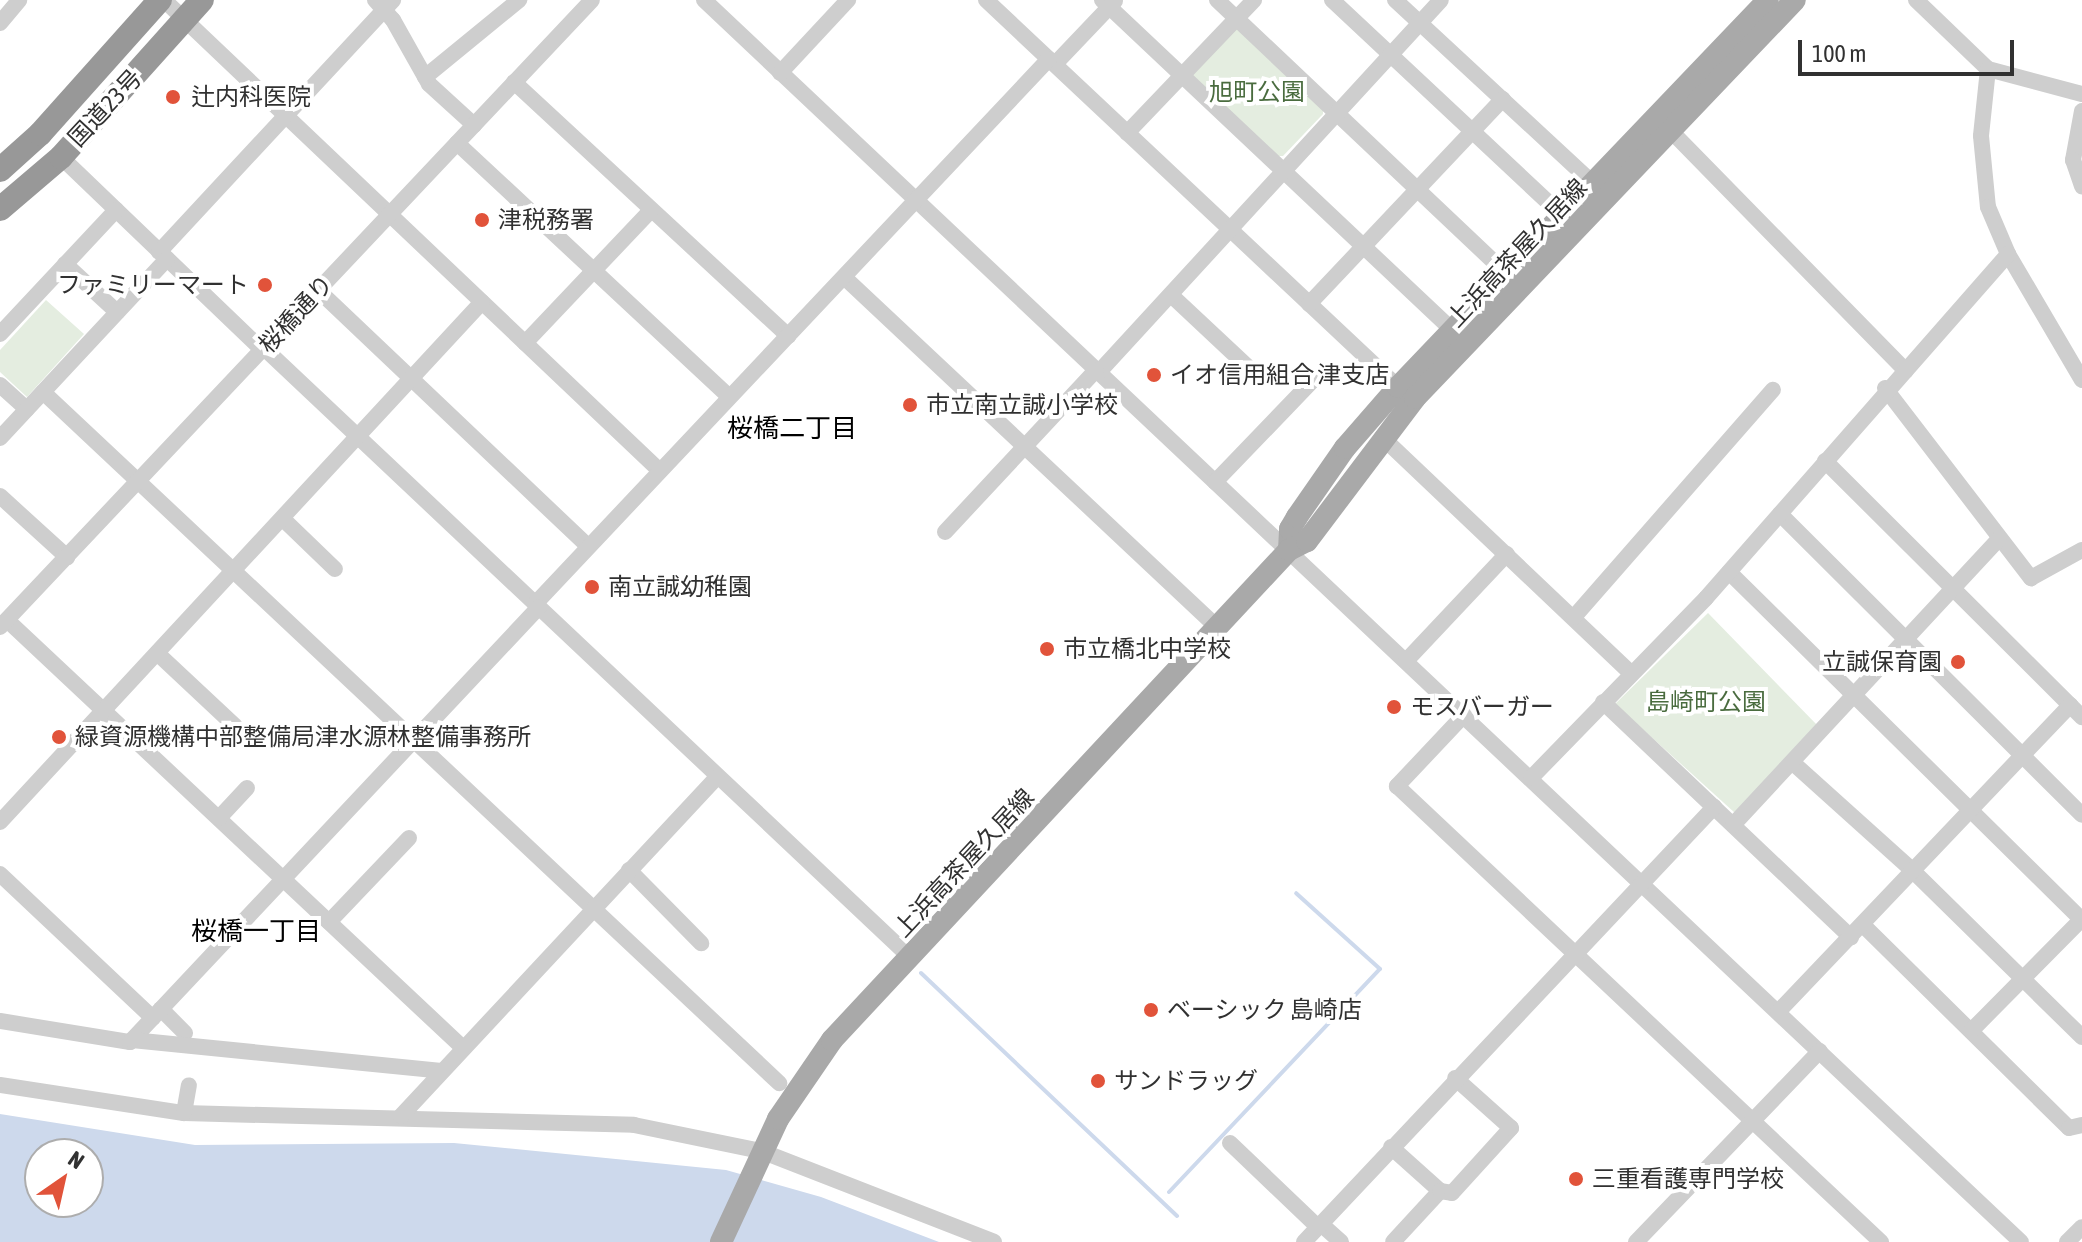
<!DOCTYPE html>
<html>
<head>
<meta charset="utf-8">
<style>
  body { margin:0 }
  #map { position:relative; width:2082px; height:1242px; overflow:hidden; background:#fff; font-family:"Asap Condensed","Noto Sans JP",sans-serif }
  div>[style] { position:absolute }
  .green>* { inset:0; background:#e4ede0 }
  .water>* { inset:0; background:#cdd9ec }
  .stream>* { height:4px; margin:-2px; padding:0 2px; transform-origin:2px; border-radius:2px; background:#cdd9ec }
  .minor>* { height:16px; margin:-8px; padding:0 8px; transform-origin:8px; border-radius:8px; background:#cecece }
  .major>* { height:22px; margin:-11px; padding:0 11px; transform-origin:11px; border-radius:11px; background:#a9a9a9 }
  .highway>* { height:24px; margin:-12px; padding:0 12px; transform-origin:12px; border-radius:12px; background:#989898 }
  .dots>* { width:22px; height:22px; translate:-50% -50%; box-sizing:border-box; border:4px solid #fff; border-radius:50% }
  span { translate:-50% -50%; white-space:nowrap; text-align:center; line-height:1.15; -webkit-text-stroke:8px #fff; paint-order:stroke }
  .park-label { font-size:24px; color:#4a6c3f }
  .poi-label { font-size:24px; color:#313131 }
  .left { translate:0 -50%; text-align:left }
  .right { translate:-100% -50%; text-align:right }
  .street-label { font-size:24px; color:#313131 }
  .neighbourhood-label { font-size:26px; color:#000 }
  .north { position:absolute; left:24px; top:1138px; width:80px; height:80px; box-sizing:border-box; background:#fff; border:2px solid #adadad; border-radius:50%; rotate:34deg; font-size:22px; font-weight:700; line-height:32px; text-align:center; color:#313131 }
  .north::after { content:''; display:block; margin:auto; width:28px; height:36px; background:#e1533a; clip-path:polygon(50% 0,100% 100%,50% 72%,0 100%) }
  .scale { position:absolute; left:1798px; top:40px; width:216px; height:36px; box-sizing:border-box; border:4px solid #313131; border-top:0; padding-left:10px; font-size:24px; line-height:28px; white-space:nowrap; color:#313131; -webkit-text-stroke:6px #fff; paint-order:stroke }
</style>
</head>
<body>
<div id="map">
  <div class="green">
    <div style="clip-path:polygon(1235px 25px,1323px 106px,1323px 114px,1283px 156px,1275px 156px,1189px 74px)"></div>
    <div style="clip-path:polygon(46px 300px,84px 334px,27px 397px,0 372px,0 350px)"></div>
    <div style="clip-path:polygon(1708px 613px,1819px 727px,1735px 813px,1615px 704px)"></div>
  </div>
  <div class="water">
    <div style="clip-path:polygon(evenodd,0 1114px,195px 1145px,454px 1143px,726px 1170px,821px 1197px,939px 1242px,0 1242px,0 1114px,40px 1154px,88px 1154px,88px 1202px,40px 1202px,40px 1154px)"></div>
  </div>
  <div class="stream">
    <div style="left:921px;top:973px;width:353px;rotate:43.5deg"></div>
    <div style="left:1169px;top:1192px;width:307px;rotate:-46.6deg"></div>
    <div style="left:1380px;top:969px;width:113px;rotate:-137.9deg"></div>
  </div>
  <div class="minor">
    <div style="left:164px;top:0;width:684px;rotate:43.52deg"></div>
    <div style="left:375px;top:0;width:27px;rotate:48deg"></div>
    <div style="left:393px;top:20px;width:73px;rotate:60.6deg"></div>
    <div style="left:429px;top:84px;width:61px;rotate:42.3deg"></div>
    <div style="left:704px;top:0;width:1810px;rotate:43.32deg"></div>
    <div style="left:986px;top:0;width:565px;rotate:43.21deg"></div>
    <div style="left:1102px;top:0;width:481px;rotate:43.3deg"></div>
    <div style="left:1217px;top:0;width:399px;rotate:43.4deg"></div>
    <div style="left:1332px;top:0;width:316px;rotate:43.1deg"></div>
    <div style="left:1395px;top:0;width:271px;rotate:42.8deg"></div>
    <div style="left:1916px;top:0;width:100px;rotate:43.8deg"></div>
    <div style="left:1988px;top:69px;width:97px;rotate:14.9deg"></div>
    <div style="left:0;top:23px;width:30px;rotate:-50deg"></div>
    <div style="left:1055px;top:64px;width:87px;rotate:-46.4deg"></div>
    <div style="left:1988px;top:69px;width:67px;rotate:96deg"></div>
    <div style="left:1981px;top:136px;width:71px;rotate:84.4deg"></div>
    <div style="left:1988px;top:207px;width:51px;rotate:66.9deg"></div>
    <div style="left:2008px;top:254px;width:146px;rotate:59.6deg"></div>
    <div style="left:780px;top:73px;width:100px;rotate:-47deg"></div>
    <div style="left:425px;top:77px;width:122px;rotate:-39.3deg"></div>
    <div style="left:514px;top:82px;width:374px;rotate:42.8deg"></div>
    <div style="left:2082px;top:111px;width:50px;rotate:100.4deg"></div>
    <div style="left:2073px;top:160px;width:28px;rotate:71deg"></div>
    <div style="left:1670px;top:130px;width:337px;rotate:45.6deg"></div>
    <div style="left:1127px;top:133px;width:184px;rotate:-46.3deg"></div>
    <div style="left:457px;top:143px;width:372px;rotate:43deg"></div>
    <div style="left:61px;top:157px;width:279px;rotate:43.8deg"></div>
    <div style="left:159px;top:252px;width:344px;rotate:-47.1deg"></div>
    <div style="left:65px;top:264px;width:71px;rotate:42.7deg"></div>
    <div style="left:844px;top:277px;width:513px;rotate:43.18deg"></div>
    <div style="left:318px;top:290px;width:372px;rotate:43.5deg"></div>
    <div style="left:1171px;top:295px;width:104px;rotate:43.1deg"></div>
    <div style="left:1309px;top:304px;width:282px;rotate:-46.6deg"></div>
    <div style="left:0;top:334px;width:170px;rotate:-46.9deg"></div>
    <div style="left:525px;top:343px;width:183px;rotate:-46.5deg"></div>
    <div style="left:264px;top:348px;width:889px;rotate:43.31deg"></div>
    <div style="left:1099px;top:372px;width:505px;rotate:-47.41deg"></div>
    <div style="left:0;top:385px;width:36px;rotate:42deg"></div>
    <div style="left:1885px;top:388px;width:240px;rotate:52.5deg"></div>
    <div style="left:2031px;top:578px;width:58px;rotate:-28.8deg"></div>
    <div style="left:43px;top:392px;width:1010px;rotate:43.19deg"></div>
    <div style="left:1382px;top:437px;width:343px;rotate:43.5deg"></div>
    <div style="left:0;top:438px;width:245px;rotate:-47deg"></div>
    <div style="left:1825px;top:461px;width:363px;rotate:44.9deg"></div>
    <div style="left:1215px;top:482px;width:146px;rotate:-46.1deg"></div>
    <div style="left:0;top:496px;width:91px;rotate:42.3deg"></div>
    <div style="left:1780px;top:514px;width:426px;rotate:44.9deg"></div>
    <div style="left:283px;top:519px;width:72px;rotate:43.9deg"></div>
    <div style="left:945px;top:532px;width:221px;rotate:-47deg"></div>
    <div style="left:1729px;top:572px;width:496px;rotate:44.6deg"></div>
    <div style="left:535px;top:604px;width:749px;rotate:-46.68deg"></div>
    <div style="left:1574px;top:617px;width:302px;rotate:-48.8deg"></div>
    <div style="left:7px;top:620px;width:624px;rotate:43.18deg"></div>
    <div style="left:0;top:627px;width:862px;rotate:-46.64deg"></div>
    <div style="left:157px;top:653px;width:107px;rotate:43.1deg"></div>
    <div style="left:1406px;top:661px;width:147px;rotate:-46.7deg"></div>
    <div style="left:1603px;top:702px;width:342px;rotate:43.5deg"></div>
    <div style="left:1464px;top:715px;width:98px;rotate:133.3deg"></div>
    <div style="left:1397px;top:786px;width:665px;rotate:43.29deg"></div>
    <div style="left:1792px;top:762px;width:163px;rotate:42deg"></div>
    <div style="left:1913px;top:871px;width:237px;rotate:44.5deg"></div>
    <div style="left:1531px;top:778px;width:251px;rotate:-45.8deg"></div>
    <div style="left:1706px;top:598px;width:458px;rotate:-48.7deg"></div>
    <div style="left:219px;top:818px;width:41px;rotate:-47deg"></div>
    <div style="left:0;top:822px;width:709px;rotate:-47.17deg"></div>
    <div style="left:1733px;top:825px;width:391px;rotate:-47.1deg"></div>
    <div style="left:629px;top:870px;width:103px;rotate:45.4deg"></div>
    <div style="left:0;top:874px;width:210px;rotate:43.3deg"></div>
    <div style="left:329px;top:922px;width:116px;rotate:-46.4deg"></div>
    <div style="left:1863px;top:925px;width:289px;rotate:44.6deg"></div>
    <div style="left:2069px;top:1128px;width:13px;rotate:-13deg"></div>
    <div style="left:161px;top:1009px;width:34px;rotate:45deg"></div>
    <div style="left:1778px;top:1012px;width:424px;rotate:-46.4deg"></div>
    <div style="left:0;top:1021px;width:132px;rotate:9.2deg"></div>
    <div style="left:130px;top:1042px;width:597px;rotate:-46.76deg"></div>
    <div style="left:1971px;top:1031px;width:158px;rotate:-45.3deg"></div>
    <div style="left:132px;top:1040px;width:311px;rotate:5.7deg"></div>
    <div style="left:0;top:1085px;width:186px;rotate:8.7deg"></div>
    <div style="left:184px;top:1113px;width:450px;rotate:1.5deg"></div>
    <div style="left:634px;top:1125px;width:130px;rotate:11.6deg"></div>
    <div style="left:761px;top:1151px;width:250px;rotate:21.3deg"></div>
    <div style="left:184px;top:1113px;width:28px;rotate:-80deg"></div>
    <div style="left:401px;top:1116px;width:463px;rotate:-47deg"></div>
    <div style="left:1230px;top:1143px;width:122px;rotate:43.7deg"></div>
    <div style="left:1391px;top:1147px;width:66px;rotate:41.9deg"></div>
    <div style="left:1440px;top:1191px;width:69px;rotate:132.7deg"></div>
    <div style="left:1440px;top:1191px;width:12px;rotate:9deg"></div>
    <div style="left:1452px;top:1193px;width:88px;rotate:-47.8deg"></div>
    <div style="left:1511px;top:1128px;width:75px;rotate:-138.2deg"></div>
    <div style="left:1321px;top:1224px;width:27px;rotate:42deg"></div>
    <div style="left:1304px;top:1242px;width:598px;rotate:-46.69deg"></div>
    <div style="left:1636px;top:1242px;width:265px;rotate:-46.1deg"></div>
    <div style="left:2067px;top:1242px;width:21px;rotate:-45deg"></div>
  </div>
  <div class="major">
    <div style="left:1289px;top:550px;width:21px;rotate:-87deg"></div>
    <div style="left:1290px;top:529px;width:14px;rotate:-60deg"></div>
    <div style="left:1297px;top:517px;width:84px;rotate:-55.2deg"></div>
    <div style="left:1345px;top:448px;width:81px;rotate:-49deg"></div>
    <div style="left:1398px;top:387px;width:535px;rotate:-46.29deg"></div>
    <div style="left:721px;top:1242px;width:136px;rotate:-65.1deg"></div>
    <div style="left:778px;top:1119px;width:96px;rotate:-55.6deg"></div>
    <div style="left:832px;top:1040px;width:670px;rotate:-47deg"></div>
    <div style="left:1289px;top:550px;width:20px;rotate:-27deg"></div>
    <div style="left:1307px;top:541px;width:179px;rotate:-52.9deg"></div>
    <div style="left:1415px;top:398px;width:550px;rotate:-46.33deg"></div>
  </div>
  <div class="highway">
    <div style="left:0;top:170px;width:54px;rotate:-42deg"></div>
    <div style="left:40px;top:134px;width:180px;rotate:-48.2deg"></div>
    <div style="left:0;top:209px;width:80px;rotate:-40.4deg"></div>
    <div style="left:61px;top:157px;width:211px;rotate:-48.1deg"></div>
  </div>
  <div class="dots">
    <div style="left:173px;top:97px;background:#e1533a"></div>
    <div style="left:482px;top:220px;background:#e1533a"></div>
    <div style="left:265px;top:285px;background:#e1533a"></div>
    <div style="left:1154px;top:375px;background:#e1533a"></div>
    <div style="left:910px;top:405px;background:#e1533a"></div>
    <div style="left:592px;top:587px;background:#e1533a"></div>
    <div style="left:1047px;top:649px;background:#e1533a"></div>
    <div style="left:1958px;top:662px;background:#e1533a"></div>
    <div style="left:1394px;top:707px;background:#e1533a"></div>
    <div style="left:59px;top:737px;background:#e1533a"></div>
    <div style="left:1151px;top:1010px;background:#e1533a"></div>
    <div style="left:1098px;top:1081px;background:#e1533a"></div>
    <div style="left:1576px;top:1179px;background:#e1533a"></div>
  </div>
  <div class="park-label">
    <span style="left:1257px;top:92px">旭町公園</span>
    <span style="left:1706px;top:702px">島崎町公園</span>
  </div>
  <div class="poi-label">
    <span class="left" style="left:191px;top:97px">辻内科医院</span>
    <span class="left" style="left:498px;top:220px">津税務署</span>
    <span class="right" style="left:249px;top:285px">ファミリーマート</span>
    <span class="left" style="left:1170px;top:375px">イオ信用組合 津支店</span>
    <span class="left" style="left:926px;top:405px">市立南立誠小学校</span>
    <span class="left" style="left:608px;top:587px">南立誠幼稚園</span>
    <span class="left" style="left:1063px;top:649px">市立橋北中学校</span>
    <span class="right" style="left:1942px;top:662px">立誠保育園</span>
    <span class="left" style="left:1410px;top:707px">モスバーガー</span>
    <span class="left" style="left:75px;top:737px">緑資源機構中部整備局津水源林整備事務所</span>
    <span class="left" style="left:1167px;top:1010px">ベーシック 島崎店</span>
    <span class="left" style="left:1114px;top:1081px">サンドラッグ</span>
    <span class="left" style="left:1592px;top:1179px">三重看護専門学校</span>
  </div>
  <div class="street-label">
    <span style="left:105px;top:108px;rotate:-47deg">国道23号</span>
    <span style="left:1517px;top:253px;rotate:-47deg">上浜高茶屋久居線</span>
    <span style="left:296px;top:314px;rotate:-47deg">桜橋通り</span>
    <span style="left:964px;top:863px;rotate:-47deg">上浜高茶屋久居線</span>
  </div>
  <div class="neighbourhood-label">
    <span style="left:792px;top:429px">桜橋二丁目</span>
    <span style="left:256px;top:932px">桜橋一丁目</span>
  </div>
  <div class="north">N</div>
  <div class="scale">100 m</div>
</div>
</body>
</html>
